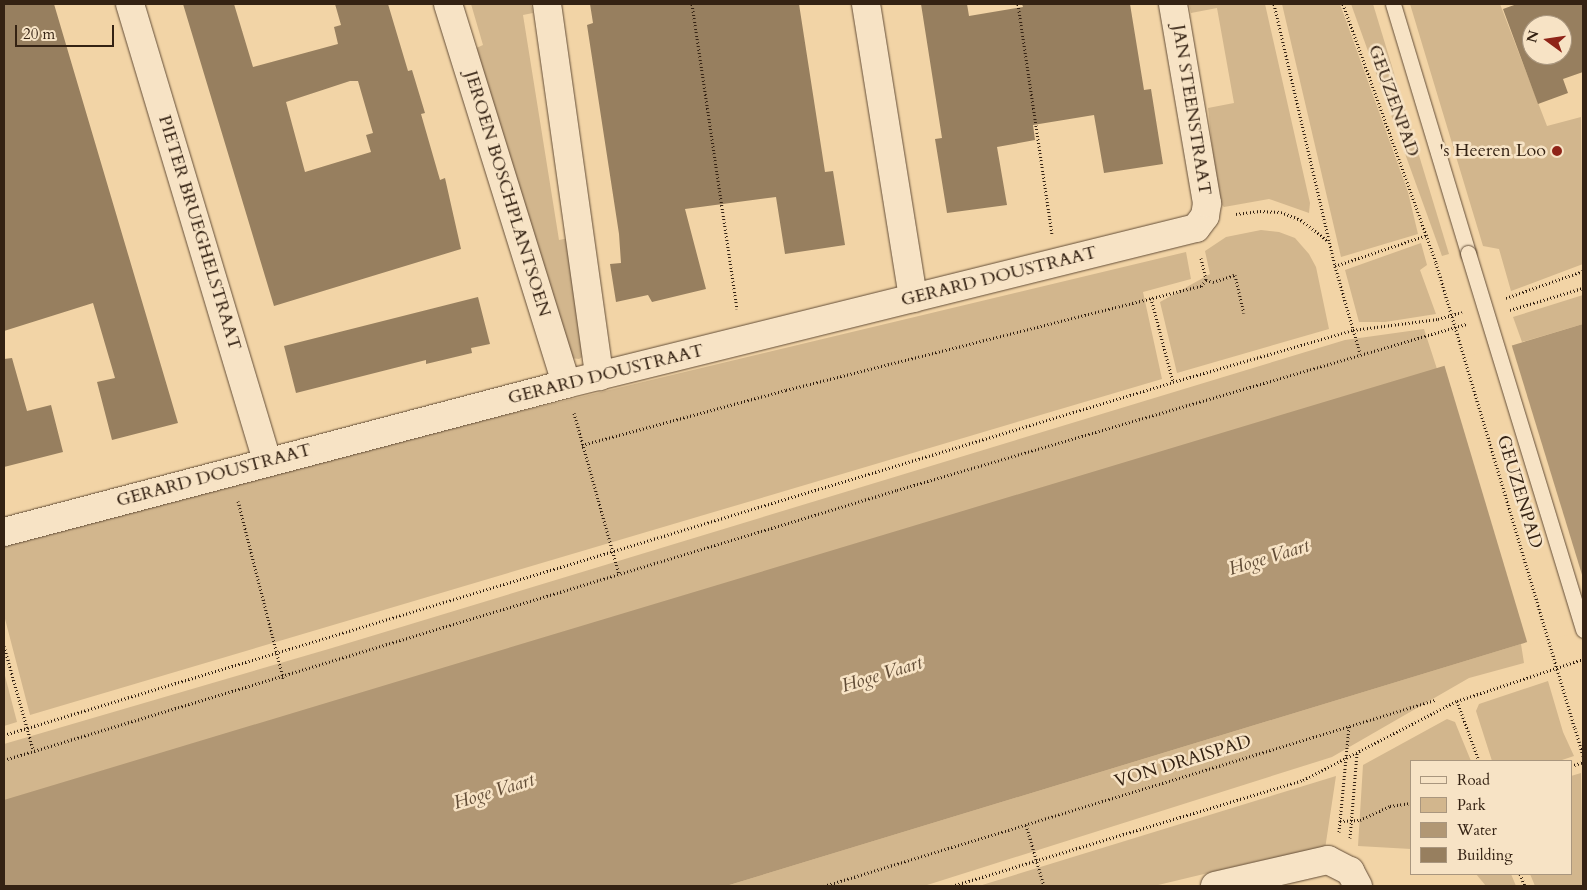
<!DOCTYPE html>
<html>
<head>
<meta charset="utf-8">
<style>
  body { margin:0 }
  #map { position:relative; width:1587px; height:890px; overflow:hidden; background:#f2d4a6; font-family:Cardo,serif }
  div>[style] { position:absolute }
  .green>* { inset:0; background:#d2b68d }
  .water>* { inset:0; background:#b19774 }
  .pier>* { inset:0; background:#f2d4a6 }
  .building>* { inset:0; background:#977f5f }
  .path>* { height:3px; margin-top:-1.5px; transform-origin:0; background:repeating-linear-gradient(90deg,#342213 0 1px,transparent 0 3.5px) }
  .roads { filter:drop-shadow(0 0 1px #644e38) drop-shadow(0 0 1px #644e38) }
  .lane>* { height:15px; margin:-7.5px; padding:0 7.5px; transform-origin:7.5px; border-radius:7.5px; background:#f7e3c5 }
  .street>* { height:28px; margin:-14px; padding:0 14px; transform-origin:14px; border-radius:14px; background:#f7e3c5 }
  .path-bridge>* { height:3px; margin-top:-1.5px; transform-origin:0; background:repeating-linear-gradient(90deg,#342213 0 1px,transparent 0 3.5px) }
  .bridges { filter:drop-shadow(0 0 1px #644e38) drop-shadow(0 0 1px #644e38) }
  .lane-bridge>* { height:15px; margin:-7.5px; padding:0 7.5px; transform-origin:7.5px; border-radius:7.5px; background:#f7e3c5 }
  .dots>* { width:14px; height:14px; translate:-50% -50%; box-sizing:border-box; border:2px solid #f7e3c5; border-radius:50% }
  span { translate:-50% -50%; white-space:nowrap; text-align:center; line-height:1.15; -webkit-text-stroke:5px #f7e3c5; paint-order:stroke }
  .street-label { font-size:18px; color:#342213 }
  .poi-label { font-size:18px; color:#342213 }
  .right { translate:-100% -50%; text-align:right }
  .water-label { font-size:19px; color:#604b35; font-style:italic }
  .frame { position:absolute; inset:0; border:5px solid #342213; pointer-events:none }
  .legend { position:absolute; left:1410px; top:760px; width:162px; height:115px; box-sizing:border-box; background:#f7e3c5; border:1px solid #a9967e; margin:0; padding:6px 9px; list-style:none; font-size:15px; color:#342213 }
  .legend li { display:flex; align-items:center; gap:10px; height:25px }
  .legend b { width:25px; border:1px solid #a9967e }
  .north { position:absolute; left:1522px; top:15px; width:50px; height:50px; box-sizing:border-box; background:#f7e3c5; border:1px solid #a9967e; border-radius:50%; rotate:284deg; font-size:14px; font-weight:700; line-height:20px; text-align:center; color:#342213 }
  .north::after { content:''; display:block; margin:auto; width:18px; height:22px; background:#8f2418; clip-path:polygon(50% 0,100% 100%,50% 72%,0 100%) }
  .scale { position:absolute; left:15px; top:25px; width:99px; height:22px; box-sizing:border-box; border:2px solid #342213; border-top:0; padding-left:6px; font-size:15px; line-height:18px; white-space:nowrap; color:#342213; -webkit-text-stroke:4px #f7e3c5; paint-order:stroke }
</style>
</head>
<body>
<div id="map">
  <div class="green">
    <div style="clip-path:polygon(471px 4px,531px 4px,533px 13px,523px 15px,559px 240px,569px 238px,584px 356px,579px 359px,571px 358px,474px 49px,483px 45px)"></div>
    <div style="clip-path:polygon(1189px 4px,1265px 4px,1310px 203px,1309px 213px,1269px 199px,1224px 207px,1218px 201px,1208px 108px,1234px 103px,1217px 8px,1191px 13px)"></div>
    <div style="clip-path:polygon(1282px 4px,1340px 4px,1408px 192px,1418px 234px,1341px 257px)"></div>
    <div style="clip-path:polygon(1351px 4px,1373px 4px,1449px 254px,1442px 256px)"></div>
    <div style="clip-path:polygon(1410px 4px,1500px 4px,1547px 126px,1581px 117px,1583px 264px,1511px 291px,1499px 249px,1483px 246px)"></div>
    <div style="clip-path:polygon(1261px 230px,1279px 232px,1295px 238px,1309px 254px,1316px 267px,1329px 329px,1177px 373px,1160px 302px,1210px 274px,1205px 251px,1226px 237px)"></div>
    <div style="clip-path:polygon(1421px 243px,1427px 265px,1420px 270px,1436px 314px,1385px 322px,1359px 322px,1345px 270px)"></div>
    <div style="clip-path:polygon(1186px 252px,1191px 279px,1143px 292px,1162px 379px,30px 715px,4px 615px,4px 541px,505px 415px)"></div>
    <div style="clip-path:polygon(1583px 295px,1583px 324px,1522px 342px,1513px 317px)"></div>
    <div style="clip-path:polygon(1424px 329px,1437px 369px,4px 801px,4px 744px,332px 648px,1345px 340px)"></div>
    <div style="clip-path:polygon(1521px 644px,1524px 663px,1469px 678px,1332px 757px,924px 886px,726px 886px)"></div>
    <div style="clip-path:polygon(4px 672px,17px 722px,4px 726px)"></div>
    <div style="clip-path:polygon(1548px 681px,1563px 732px,1574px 756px,1559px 761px,1492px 761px,1476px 711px,1479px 704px)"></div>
    <div style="clip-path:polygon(1447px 719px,1455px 722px,1471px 761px,1411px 761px,1411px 849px,1358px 846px,1363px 765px)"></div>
    <div style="clip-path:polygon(1581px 773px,1583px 886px,1535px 886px,1530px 874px,1571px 874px,1571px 776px)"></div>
    <div style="clip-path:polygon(1336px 776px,1325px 849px,1258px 861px,1154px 886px,979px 886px)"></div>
    <div style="clip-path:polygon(1476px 874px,1511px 874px,1516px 886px,1486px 886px)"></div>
  </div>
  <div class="water">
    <div style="clip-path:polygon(1583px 324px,1583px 629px,1534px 640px,726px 886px,4px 886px,4px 800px)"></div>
  </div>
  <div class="pier">
    <div style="clip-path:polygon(1511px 343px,1583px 578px,1583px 631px,1528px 645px,1444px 364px)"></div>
  </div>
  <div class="building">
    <div style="clip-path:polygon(4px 4px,54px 4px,178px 423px,112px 440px,97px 382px,115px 378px,93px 303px,4px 331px)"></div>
    <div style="clip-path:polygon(evenodd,183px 4px,234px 4px,253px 67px,338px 44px,334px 27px,341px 25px,335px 4px,388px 4px,408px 71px,412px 70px,425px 113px,421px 114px,440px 180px,445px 178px,461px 249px,274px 306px,183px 4px,350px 81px,358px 81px,373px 133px,366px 135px,371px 152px,305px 172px,286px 102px,350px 81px)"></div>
    <div style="clip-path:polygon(590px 4px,799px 4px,825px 172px,833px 171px,845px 245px,785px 254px,776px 197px,685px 209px,706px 289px,652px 302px,648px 295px,616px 302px,610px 264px,621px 263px,619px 234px,587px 25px,593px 23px)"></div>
    <div style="clip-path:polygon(921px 4px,967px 4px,969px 16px,1023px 7px,1022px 4px,1130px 4px,1144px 90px,1151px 89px,1163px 164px,1104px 173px,1094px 115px,1033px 125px,1035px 140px,997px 147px,1007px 205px,947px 213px,935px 139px,942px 138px)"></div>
    <div style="clip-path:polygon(evenodd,1517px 4px,1583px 4px,1583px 72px,1563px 79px,1568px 93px,1538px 104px,1503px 9px,1517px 4px,1532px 25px,1562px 25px,1562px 55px,1532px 55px,1532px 25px)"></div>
    <div style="clip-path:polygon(478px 297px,490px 344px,471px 348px,472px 353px,426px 364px,426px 360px,296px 393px,284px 346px)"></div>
    <div style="clip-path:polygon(12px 358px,27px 411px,51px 405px,63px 452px,4px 467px,4px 359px)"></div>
  </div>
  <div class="path">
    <div style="left:692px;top:4px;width:308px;rotate:81.6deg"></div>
    <div style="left:1018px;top:4px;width:232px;rotate:81.6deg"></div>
    <div style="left:1274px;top:4px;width:269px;rotate:76.9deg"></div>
    <div style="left:1335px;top:266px;width:91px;rotate:74deg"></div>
    <div style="left:1343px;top:4px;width:275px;rotate:70.2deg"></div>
    <div style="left:1236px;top:214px;width:24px;rotate:-7deg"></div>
    <div style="left:1260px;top:211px;width:21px;rotate:3deg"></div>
    <div style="left:1281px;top:212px;width:22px;rotate:22deg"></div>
    <div style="left:1301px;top:220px;width:34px;rotate:38deg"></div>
    <div style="left:1201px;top:258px;width:23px;rotate:77deg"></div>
    <div style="left:1335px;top:266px;width:97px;rotate:-18.6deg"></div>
    <div style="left:1151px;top:298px;width:87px;rotate:75.3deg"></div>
    <div style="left:1506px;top:298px;width:82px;rotate:-19.3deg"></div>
    <div style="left:1510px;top:310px;width:76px;rotate:-16.8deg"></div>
    <div style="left:574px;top:413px;width:167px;rotate:74.4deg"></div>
    <div style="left:582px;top:445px;width:211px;rotate:-15.1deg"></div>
    <div style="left:786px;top:390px;width:428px;rotate:-14.1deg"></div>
    <div style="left:1201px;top:286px;width:8px;rotate:-50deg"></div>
    <div style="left:1206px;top:280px;width:7px;rotate:16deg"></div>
    <div style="left:1213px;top:282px;width:23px;rotate:-18deg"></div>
    <div style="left:1235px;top:275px;width:39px;rotate:77deg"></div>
    <div style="left:238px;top:501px;width:183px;rotate:75.7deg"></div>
    <div style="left:4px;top:646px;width:107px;rotate:74.3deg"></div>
    <div style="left:1457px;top:701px;width:64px;rotate:69.9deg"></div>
    <div style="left:1575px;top:728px;width:29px;rotate:74deg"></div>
    <div style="left:4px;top:735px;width:1221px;rotate:-16.8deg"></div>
    <div style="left:1173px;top:382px;width:187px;rotate:-16.1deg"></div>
    <div style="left:1353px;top:330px;width:86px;rotate:-7.4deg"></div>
    <div style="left:1438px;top:319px;width:25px;rotate:-16deg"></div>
    <div style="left:4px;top:760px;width:933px;rotate:-16.82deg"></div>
    <div style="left:897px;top:490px;width:593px;rotate:-16.26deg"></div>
    <div style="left:1571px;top:766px;width:13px;rotate:-18deg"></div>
    <div style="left:1340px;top:821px;width:20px;rotate:-3deg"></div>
    <div style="left:1360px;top:820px;width:33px;rotate:-25deg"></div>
    <div style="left:1390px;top:806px;width:21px;rotate:-8deg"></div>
    <div style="left:1026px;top:825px;width:64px;rotate:73.6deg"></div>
    <div style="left:1339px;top:832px;width:106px;rotate:-84.6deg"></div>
    <div style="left:1350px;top:838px;width:85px;rotate:-85.3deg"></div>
    <div style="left:1520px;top:874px;width:13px;rotate:67deg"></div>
    <div style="left:824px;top:886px;width:639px;rotate:-16.93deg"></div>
    <div style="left:952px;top:886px;width:367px;rotate:-16.8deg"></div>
    <div style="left:1303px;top:780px;width:173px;rotate:-27.2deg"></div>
    <div style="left:1457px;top:701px;width:133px;rotate:-18.4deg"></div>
  </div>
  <div class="roads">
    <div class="lane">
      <div style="left:1393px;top:4px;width:260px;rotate:73.2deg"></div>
    </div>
    <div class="street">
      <div style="left:130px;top:4px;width:478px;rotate:73.3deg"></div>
      <div style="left:448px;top:4px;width:398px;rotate:72.7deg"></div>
      <div style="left:547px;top:4px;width:376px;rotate:82deg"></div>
      <div style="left:866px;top:4px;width:298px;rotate:80.9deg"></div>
      <div style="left:4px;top:532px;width:581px;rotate:-14.75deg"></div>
      <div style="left:566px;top:384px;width:649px;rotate:-13.91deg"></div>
      <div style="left:1196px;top:228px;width:15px;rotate:-53deg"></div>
      <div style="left:1205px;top:216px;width:13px;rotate:-81deg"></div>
      <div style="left:1207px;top:203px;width:202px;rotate:-99.7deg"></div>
      <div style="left:1215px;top:886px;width:116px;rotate:-13deg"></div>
      <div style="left:1328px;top:860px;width:25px;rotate:27deg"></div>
      <div style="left:1350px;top:871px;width:17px;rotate:62deg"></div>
    </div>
  </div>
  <div class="path-bridge">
    <div style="left:1436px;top:263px;width:485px;rotate:73.4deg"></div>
  </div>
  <div class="bridges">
    <div class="lane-bridge">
      <div style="left:1468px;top:253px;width:394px;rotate:73deg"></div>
    </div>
  </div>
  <div class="dots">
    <div style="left:1557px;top:151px;background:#8f2418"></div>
  </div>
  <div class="street-label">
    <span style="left:1393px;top:101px;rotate:70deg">GEUZENPAD</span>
    <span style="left:1191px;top:110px;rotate:81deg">JAN STEENSTRAAT</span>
    <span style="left:507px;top:194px;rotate:73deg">JEROEN BOSCHPLANTSOEN</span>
    <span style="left:199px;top:233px;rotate:73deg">PIETER BRUEGHELSTRAAT</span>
    <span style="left:999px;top:277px;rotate:-14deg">GERARD DOUSTRAAT</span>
    <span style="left:606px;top:375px;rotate:-14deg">GERARD DOUSTRAAT</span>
    <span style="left:214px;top:476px;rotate:-15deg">GERARD DOUSTRAAT</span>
    <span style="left:1519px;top:492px;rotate:73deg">GEUZENPAD</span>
    <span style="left:1183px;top:762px;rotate:-17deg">VON DRAISPAD</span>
  </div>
  <div class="poi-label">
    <span class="right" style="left:1546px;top:151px">'s Heeren Loo</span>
  </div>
  <div class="water-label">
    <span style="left:1269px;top:558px;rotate:-17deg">Hoge Vaart</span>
    <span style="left:882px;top:675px;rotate:-17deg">Hoge Vaart</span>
    <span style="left:494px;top:792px;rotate:-17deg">Hoge Vaart</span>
  </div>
  <div class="frame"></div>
  <ul class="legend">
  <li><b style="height:6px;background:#f7e3c5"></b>Road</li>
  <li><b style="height:14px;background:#d2b68d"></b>Park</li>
  <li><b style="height:14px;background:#b19774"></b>Water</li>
  <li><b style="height:14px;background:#977f5f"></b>Building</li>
  </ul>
  <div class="north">N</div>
  <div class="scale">20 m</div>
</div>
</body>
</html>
